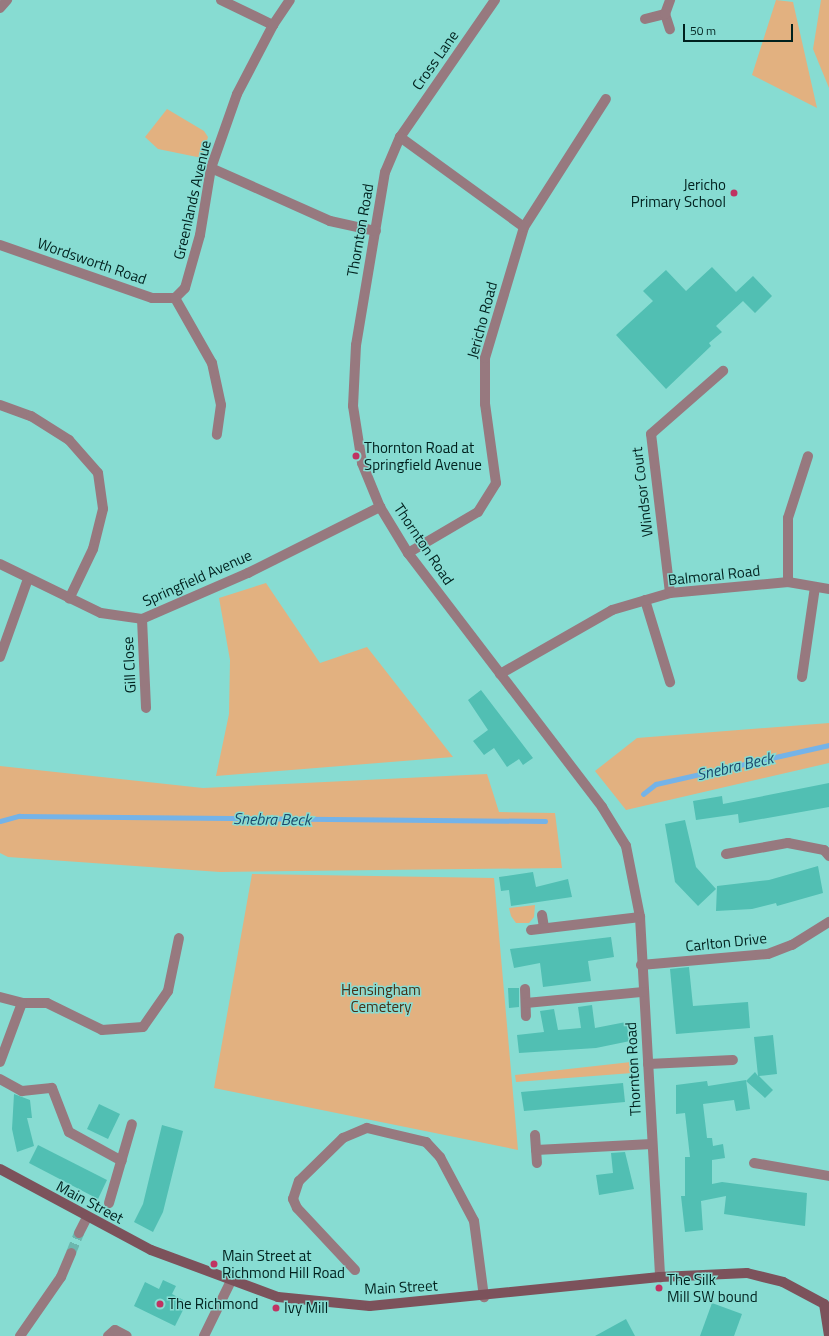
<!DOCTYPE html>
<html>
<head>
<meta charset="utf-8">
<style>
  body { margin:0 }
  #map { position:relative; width:829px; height:1336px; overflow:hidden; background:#87dcd2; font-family:"Titillium Web",sans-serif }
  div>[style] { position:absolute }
  .green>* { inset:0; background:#e2b180 }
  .stream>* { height:4.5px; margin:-2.25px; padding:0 2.25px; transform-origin:2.25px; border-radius:2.25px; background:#74b3e8 }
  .building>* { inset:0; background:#51bfb3 }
  .street-tunnel>* { height:10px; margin-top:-5px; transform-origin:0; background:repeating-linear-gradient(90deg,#6cb7ae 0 10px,transparent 0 15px) }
  .street>* { height:10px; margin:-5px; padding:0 5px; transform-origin:5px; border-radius:5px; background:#97797f }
  .secondary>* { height:10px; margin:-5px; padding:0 5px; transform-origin:5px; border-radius:5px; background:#7c525b }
  .dots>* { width:11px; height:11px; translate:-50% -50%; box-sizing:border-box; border:2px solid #87dcd2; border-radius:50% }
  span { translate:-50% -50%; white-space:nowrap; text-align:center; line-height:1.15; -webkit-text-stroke:3px #87dcd2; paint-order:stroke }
  .street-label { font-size:15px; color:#00211e }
  .poi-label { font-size:15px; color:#00211e }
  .right { translate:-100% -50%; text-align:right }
  .left { translate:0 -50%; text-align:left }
  .park-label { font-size:15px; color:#493017 }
  .water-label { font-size:16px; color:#1c4a6e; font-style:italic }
  .scale { position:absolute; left:683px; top:24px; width:110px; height:18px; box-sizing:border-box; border:2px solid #00211e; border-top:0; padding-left:5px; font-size:12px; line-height:14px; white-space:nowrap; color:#00211e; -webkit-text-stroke:3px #87dcd2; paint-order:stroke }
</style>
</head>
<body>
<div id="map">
  <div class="green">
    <div style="clip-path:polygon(776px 0,793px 2px,817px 108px,752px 75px)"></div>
    <div style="clip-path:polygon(821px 0,829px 0,829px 88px,813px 49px)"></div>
    <div style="clip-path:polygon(167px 109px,204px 131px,208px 137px,202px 158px,158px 149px,145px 137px)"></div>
    <div style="clip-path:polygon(266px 583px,320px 663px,367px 647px,453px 757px,216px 776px,229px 714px,230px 660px,219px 598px)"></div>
    <div style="clip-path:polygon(829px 723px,829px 763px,626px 810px,595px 771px,637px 738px)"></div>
    <div style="clip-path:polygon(0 766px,203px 788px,487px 774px,499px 812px,555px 813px,562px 868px,220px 872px,8px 857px,0 853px)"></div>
    <div style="clip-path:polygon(252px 874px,494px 878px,518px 1150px,214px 1088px)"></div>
    <div style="clip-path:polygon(535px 905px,534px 917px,529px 923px,516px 923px,511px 916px,509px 908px)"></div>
    <div style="clip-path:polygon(631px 1062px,632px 1073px,516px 1082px,515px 1075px)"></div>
  </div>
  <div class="stream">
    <div style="left:643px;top:794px;width:16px;rotate:-38deg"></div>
    <div style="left:656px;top:784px;width:177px;rotate:-12.7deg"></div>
    <div style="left:0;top:821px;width:20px;rotate:-15deg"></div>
    <div style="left:19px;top:816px;width:526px;rotate:0.54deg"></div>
  </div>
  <div class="building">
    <div style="clip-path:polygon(712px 267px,736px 292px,753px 276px,772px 296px,755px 313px,743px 301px,716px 326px,722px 332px,709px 343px,711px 346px,666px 389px,616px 335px,653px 301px,643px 291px,666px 270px,686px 291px)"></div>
    <div style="clip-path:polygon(481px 690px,533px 758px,523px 765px,519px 759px,507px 767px,494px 748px,484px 755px,473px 741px,488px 730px,468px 700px)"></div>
    <div style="clip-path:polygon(829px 783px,829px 807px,739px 823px,738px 814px,696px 820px,693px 801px,722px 796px,723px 804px)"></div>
    <div style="clip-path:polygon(685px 820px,696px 867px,716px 889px,698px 906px,675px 882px,665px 824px)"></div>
    <div style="clip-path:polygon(818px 866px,823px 893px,777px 906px,776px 903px,752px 909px,716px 911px,717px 886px,769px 880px)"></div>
    <div style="clip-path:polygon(533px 872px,536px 887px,568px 879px,572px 897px,511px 906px,509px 890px,501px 891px,499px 877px)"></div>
    <div style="clip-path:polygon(611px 937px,614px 957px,588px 961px,591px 981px,543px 987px,540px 963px,514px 968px,510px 949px)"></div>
    <div style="clip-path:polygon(689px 967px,693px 1006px,748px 1002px,750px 1028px,676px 1034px,670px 969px)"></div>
    <div style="clip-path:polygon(508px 988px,519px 988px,519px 1007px,509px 1008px)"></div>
    <div style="clip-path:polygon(592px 1005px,595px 1028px,626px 1022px,630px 1041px,596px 1048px,519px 1053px,517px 1035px,544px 1032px,540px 1011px,554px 1009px,558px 1030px,581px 1028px,578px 1007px)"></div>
    <div style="clip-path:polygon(773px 1035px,777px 1074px,759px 1076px,773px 1090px,765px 1098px,746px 1081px,755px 1072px,758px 1076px,754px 1037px)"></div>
    <div style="clip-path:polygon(746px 1080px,750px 1109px,736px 1111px,734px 1100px,703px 1104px,707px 1138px,712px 1138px,713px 1146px,723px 1144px,725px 1158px,712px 1160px,712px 1184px,722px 1182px,807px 1193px,805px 1226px,724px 1214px,726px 1196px,701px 1201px,703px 1230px,685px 1232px,681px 1196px,685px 1196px,685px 1157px,690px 1157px,685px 1113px,676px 1114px,676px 1085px,707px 1081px,708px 1086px)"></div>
    <div style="clip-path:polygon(623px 1083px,625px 1102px,524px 1111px,521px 1092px)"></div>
    <div style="clip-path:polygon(14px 1094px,30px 1100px,32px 1118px,27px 1118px,34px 1146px,17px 1152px,12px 1129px)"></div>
    <div style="clip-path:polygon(99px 1104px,120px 1114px,108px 1139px,87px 1129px)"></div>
    <div style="clip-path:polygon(162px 1125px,183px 1131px,163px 1212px,153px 1232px,134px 1222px,143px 1204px)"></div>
    <div style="clip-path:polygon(38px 1145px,107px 1180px,98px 1199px,29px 1163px)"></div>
    <div style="clip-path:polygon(625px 1152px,634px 1189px,599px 1195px,596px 1175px,613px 1173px,611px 1153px)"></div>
    <div style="clip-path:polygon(163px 1280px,176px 1286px,172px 1294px,187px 1302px,175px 1326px,134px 1306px,145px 1282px,159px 1289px)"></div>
    <div style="clip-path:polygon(712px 1303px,742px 1314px,734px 1336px,700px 1336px)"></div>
    <div style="clip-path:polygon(626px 1319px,635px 1336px,595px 1336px)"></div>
  </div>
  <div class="street-tunnel">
    <div style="left:71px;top:1253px;width:22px;rotate:-68deg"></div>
  </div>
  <div class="street">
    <div style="left:221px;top:0;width:58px;rotate:25.7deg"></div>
    <div style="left:495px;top:0;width:167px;rotate:124.7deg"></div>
    <div style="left:400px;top:137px;width:38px;rotate:113deg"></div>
    <div style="left:385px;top:172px;width:175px;rotate:99.5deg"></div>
    <div style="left:356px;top:345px;width:61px;rotate:92.8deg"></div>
    <div style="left:353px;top:406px;width:58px;rotate:81deg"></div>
    <div style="left:362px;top:463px;width:48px;rotate:67.8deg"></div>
    <div style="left:380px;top:507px;width:54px;rotate:58.7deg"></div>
    <div style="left:408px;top:553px;width:320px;rotate:52.6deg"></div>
    <div style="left:602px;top:807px;width:46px;rotate:58.4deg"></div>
    <div style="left:626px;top:846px;width:72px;rotate:78.8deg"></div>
    <div style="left:640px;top:917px;width:361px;rotate:86.8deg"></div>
    <div style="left:0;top:8px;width:11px;rotate:-49deg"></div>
    <div style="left:665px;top:14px;width:16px;rotate:72deg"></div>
    <div style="left:645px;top:19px;width:21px;rotate:-14deg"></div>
    <div style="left:665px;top:14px;width:15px;rotate:-70deg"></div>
    <div style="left:400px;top:137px;width:153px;rotate:36deg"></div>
    <div style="left:211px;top:168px;width:130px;rotate:24deg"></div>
    <div style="left:330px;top:221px;width:47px;rotate:12.3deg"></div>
    <div style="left:0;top:245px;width:161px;rotate:19.2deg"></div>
    <div style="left:152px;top:298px;width:23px"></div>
    <div style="left:175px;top:298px;width:14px;rotate:-45deg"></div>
    <div style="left:185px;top:288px;width:55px;rotate:-74.2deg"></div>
    <div style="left:200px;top:235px;width:68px;rotate:-80.7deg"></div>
    <div style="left:211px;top:168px;width:78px;rotate:-70.6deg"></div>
    <div style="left:237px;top:94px;width:78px;rotate:-62.4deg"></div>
    <div style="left:273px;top:25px;width:30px;rotate:-56deg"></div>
    <div style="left:175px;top:298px;width:75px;rotate:60.4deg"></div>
    <div style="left:212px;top:363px;width:43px;rotate:77.9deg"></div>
    <div style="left:221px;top:405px;width:30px;rotate:98deg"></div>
    <div style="left:0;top:405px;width:33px;rotate:20deg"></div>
    <div style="left:31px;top:416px;width:45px;rotate:32.3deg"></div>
    <div style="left:69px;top:440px;width:44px;rotate:48.7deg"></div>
    <div style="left:98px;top:473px;width:36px;rotate:82deg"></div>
    <div style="left:103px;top:509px;width:41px;rotate:104deg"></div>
    <div style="left:93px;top:549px;width:55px;rotate:115.6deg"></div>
    <div style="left:408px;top:553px;width:81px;rotate:-30.4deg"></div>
    <div style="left:478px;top:512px;width:34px;rotate:-58deg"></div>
    <div style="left:496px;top:483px;width:80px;rotate:-97.9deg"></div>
    <div style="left:485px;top:404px;width:46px;rotate:-90deg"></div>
    <div style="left:485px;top:358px;width:137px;rotate:-73.4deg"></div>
    <div style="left:524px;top:227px;width:152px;rotate:-57.4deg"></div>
    <div style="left:0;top:564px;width:112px;rotate:25.9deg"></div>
    <div style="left:101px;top:613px;width:41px;rotate:8.3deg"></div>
    <div style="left:142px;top:619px;width:116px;rotate:-23.5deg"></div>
    <div style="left:248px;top:573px;width:148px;rotate:-26.6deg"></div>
    <div style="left:788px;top:582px;width:64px;rotate:-90deg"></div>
    <div style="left:788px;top:518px;width:65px;rotate:-72.1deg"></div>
    <div style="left:670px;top:593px;width:160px;rotate:-96.8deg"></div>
    <div style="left:651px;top:434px;width:96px;rotate:-41.2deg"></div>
    <div style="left:645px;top:600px;width:86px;rotate:73deg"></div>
    <div style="left:142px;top:619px;width:89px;rotate:87.4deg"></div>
    <div style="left:0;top:657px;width:83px;rotate:-70.3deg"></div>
    <div style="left:500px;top:674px;width:129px;rotate:-29.7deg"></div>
    <div style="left:612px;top:610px;width:60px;rotate:-16.3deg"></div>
    <div style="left:670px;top:593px;width:119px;rotate:-5.3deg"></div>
    <div style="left:788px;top:582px;width:42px;rotate:9.7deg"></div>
    <div style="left:802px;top:677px;width:91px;rotate:-81.8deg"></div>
    <div style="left:726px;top:854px;width:63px;rotate:-10.1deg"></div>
    <div style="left:788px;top:843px;width:37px;rotate:11deg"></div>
    <div style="left:824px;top:850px;width:8px;rotate:50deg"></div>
    <div style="left:542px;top:915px;width:13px;rotate:81deg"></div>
    <div style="left:531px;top:930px;width:110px;rotate:-6.8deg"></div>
    <div style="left:641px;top:965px;width:127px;rotate:-5deg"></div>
    <div style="left:768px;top:954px;width:26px;rotate:-21deg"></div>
    <div style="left:792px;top:945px;width:44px;rotate:-31.9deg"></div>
    <div style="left:525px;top:989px;width:27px;rotate:88deg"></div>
    <div style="left:0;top:997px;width:23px;rotate:15deg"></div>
    <div style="left:22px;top:1003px;width:25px"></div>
    <div style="left:47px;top:1003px;width:61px;rotate:26.1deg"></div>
    <div style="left:102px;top:1030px;width:41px;rotate:-4.2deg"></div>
    <div style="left:143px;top:1027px;width:44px;rotate:-55.2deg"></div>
    <div style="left:168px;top:991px;width:54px;rotate:-78.3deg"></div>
    <div style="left:526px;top:1003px;width:118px;rotate:-5.4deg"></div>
    <div style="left:0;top:1062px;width:63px;rotate:-69.6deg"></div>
    <div style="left:648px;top:1064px;width:85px;rotate:-2.7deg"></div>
    <div style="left:0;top:1079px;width:25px;rotate:29deg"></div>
    <div style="left:22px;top:1091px;width:30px;rotate:-6deg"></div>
    <div style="left:52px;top:1088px;width:47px;rotate:68.9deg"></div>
    <div style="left:69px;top:1132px;width:60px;rotate:28.7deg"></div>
    <div style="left:535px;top:1135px;width:28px;rotate:86deg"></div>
    <div style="left:536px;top:1150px;width:116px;rotate:-3deg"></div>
    <div style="left:754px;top:1163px;width:76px;rotate:9.8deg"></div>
    <div style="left:109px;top:1203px;width:82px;rotate:-73.8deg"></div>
    <div style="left:79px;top:1233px;width:16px;rotate:-63deg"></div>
    <div style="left:355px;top:1270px;width:85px;rotate:-133.1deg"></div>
    <div style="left:297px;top:1208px;width:10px;rotate:-114deg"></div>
    <div style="left:293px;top:1199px;width:19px;rotate:-72deg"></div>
    <div style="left:299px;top:1181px;width:62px;rotate:-44.3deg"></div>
    <div style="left:343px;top:1138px;width:26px;rotate:-23deg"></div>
    <div style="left:367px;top:1128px;width:61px;rotate:13.3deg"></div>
    <div style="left:426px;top:1142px;width:21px;rotate:47deg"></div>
    <div style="left:440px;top:1157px;width:72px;rotate:62deg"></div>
    <div style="left:474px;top:1221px;width:77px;rotate:82.5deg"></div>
    <div style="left:20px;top:1336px;width:72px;rotate:-55.2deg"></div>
    <div style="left:61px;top:1277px;width:26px;rotate:-67deg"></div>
    <div style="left:108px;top:1336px;width:9px;rotate:-41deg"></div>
    <div style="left:115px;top:1330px;width:13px;rotate:27deg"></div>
    <div style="left:204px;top:1336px;width:59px;rotate:-63.9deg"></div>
  </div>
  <div class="secondary">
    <div style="left:0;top:1169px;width:171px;rotate:28.2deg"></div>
    <div style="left:151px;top:1250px;width:135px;rotate:20.3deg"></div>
    <div style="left:278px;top:1297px;width:92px;rotate:5.6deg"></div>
    <div style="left:370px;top:1306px;width:291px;rotate:-5.7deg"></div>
    <div style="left:660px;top:1277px;width:87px;rotate:-2.6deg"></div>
    <div style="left:747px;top:1273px;width:37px;rotate:14deg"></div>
    <div style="left:783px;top:1282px;width:47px;rotate:28.2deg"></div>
    <div style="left:824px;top:1304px;width:31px;rotate:81deg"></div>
  </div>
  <div class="dots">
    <div style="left:734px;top:193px;background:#c03362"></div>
    <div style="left:356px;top:456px;background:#c03362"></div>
    <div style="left:214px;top:1264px;background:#c03362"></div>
    <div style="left:659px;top:1288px;background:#c03362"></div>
    <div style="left:160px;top:1304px;background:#c03362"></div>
    <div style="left:276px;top:1308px;background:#c03362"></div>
  </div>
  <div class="street-label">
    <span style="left:435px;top:60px;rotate:-55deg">Cross Lane</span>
    <span style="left:192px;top:200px;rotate:-77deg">Greenlands Avenue</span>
    <span style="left:360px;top:230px;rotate:-80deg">Thornton Road</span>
    <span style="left:92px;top:261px;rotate:19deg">Wordsworth Road</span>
    <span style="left:482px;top:320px;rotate:-75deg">Jericho Road</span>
    <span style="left:642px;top:492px;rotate:-97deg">Windsor Court</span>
    <span style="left:424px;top:544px;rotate:56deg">Thornton Road</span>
    <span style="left:714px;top:575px;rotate:-6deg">Balmoral Road</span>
    <span style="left:197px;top:578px;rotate:-24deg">Springfield Avenue</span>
    <span style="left:129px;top:665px;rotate:-93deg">Gill Close</span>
    <span style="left:726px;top:942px;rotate:-6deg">Carlton Drive</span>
    <span style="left:633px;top:1069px;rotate:-93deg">Thornton Road</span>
    <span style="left:90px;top:1202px;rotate:28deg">Main Street</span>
    <span style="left:401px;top:1287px;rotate:-3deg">Main Street</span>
  </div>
  <div class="poi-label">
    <span class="right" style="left:726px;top:193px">Jericho<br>Primary School</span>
    <span class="left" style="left:364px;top:456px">Thornton Road at<br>Springfield Avenue</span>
    <span class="left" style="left:222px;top:1264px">Main Street at<br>Richmond Hill Road</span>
    <span class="left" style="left:667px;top:1288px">The Silk<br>Mill SW bound</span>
    <span class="left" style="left:168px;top:1304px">The Richmond</span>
    <span class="left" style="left:284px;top:1308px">Ivy Mill</span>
  </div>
  <div class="park-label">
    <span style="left:381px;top:998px">Hensingham<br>Cemetery</span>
  </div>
  <div class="water-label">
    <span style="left:735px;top:766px;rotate:-13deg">Snebra Beck</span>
    <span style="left:272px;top:819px;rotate:1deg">Snebra Beck</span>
  </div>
  <div class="scale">50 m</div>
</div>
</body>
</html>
